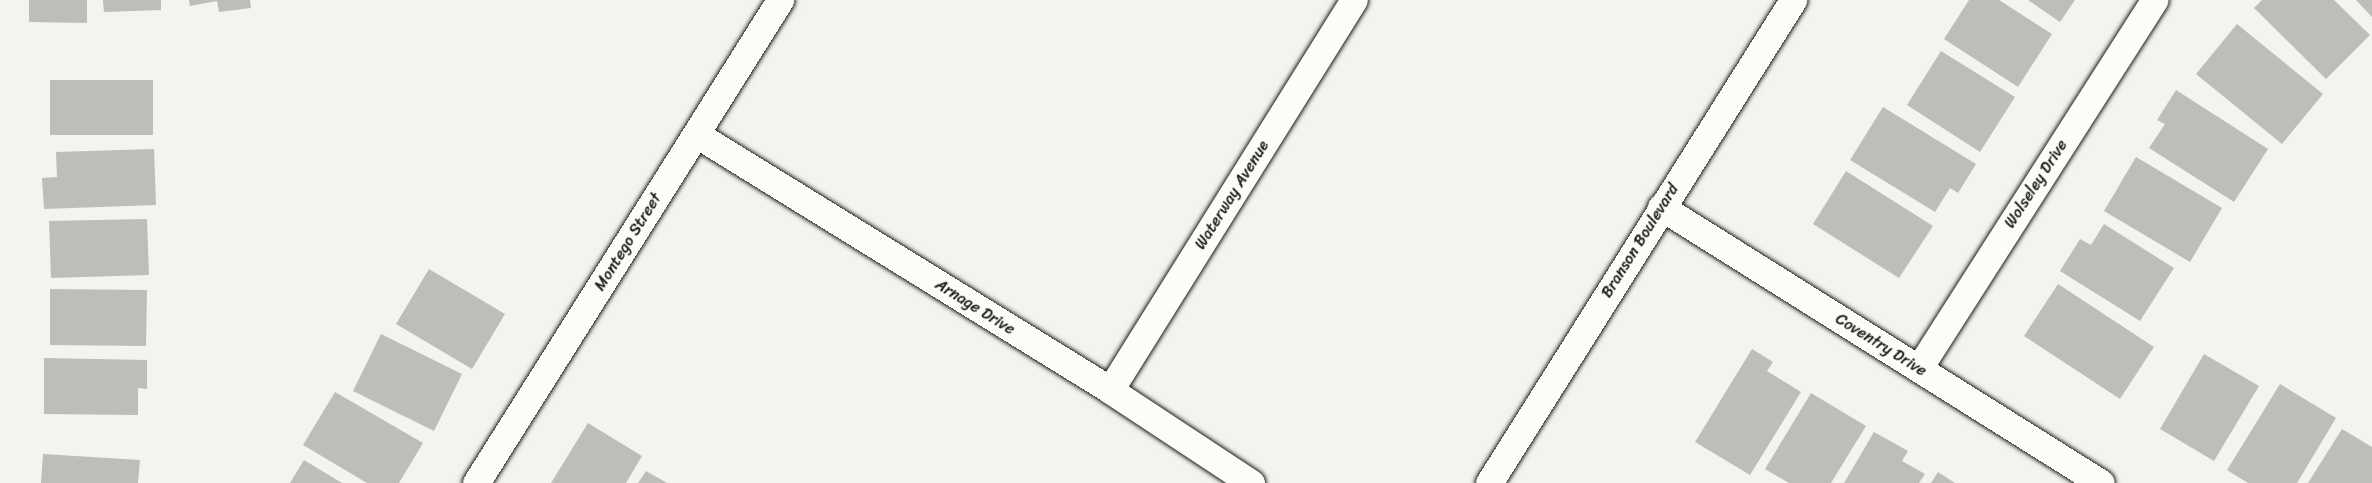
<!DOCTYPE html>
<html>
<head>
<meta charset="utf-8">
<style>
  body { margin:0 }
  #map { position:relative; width:2372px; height:483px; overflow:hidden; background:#f4f3ee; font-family:Sriracha,sans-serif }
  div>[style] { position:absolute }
  .building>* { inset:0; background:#bebdba }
  .roads { filter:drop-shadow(0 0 2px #1c1c1c) drop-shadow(0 0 2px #1c1c1c) }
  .minor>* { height:27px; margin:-13.5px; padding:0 13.5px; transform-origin:13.5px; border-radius:13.5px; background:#fdfcf7 }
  span { translate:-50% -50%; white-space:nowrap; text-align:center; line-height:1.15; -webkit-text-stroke:4.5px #fdfcf7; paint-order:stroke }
  .street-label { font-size:16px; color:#1c1c1c }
</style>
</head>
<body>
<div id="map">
  <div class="building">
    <div style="clip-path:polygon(29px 0,87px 0,87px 23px,29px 22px)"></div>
    <div style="clip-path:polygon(103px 0,161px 0,161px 10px,104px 12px)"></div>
    <div style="clip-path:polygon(189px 0,250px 0,251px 8px,219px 12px,217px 1px,190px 6px)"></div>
    <div style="clip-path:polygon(1969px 0,1999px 0,2052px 34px,2018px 87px,1944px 39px)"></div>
    <div style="clip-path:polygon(2028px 0,2075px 0,2060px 22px)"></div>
    <div style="clip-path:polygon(2262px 0,2334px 0,2370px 35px,2326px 79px,2254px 8px)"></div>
    <div style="clip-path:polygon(2356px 0,2372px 0,2372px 17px)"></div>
    <div style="clip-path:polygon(2237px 24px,2323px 94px,2282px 144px,2196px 74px)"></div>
    <div style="clip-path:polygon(1941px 51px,2015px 97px,1980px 152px,1907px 105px)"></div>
    <div style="clip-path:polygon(50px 80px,153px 80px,153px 135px,50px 135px)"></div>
    <div style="clip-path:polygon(2176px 90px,2268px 149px,2234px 202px,2149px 148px,2165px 124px,2157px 120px)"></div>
    <div style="clip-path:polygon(1883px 107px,1976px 164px,1958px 193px,1950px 188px,1935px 212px,1850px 160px)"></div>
    <div style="clip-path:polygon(154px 149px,156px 205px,44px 209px,42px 178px,57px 177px,56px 152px)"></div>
    <div style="clip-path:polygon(2136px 157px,2222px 208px,2190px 262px,2104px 211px)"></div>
    <div style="clip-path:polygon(1846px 171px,1933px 226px,1899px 278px,1813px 224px)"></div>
    <div style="clip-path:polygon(147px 219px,149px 275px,51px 278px,49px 221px)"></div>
    <div style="clip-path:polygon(2104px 224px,2174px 268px,2140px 321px,2060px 271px,2080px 239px,2091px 245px)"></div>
    <div style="clip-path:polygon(429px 269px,505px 314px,472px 369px,396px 324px)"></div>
    <div style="clip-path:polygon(2058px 284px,2154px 347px,2120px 399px,2024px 336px)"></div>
    <div style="clip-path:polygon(50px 289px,147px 290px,146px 346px,50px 345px)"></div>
    <div style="clip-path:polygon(381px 334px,462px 374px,434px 431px,353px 391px)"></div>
    <div style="clip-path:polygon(1752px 349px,1773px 362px,1767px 371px,1801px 392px,1750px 475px,1695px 442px)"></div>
    <div style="clip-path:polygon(2204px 354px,2259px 386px,2214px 461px,2160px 429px)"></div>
    <div style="clip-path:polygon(44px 358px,147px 360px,147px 389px,138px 388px,138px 415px,44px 414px)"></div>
    <div style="clip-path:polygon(2280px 384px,2336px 418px,2297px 483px,2248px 483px,2227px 470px)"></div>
    <div style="clip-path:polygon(335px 392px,423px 443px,399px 483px,367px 483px,303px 445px)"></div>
    <div style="clip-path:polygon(1811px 393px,1866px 426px,1831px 483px,1789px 483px,1765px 469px)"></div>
    <div style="clip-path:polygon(588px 423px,642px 456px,626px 483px,551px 483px)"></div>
    <div style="clip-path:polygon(2342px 429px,2372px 447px,2372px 483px,2308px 483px)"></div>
    <div style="clip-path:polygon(1874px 432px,1908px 451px,1902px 461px,1925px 474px,1919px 483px,1844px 483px)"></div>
    <div style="clip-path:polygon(43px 454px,140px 460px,138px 483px,41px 483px)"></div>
    <div style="clip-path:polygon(304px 460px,342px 483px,290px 483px)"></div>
    <div style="clip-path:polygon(646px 471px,667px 483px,638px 483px)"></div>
    <div style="clip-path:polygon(1938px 472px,1955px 483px,1931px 483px)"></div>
  </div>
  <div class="roads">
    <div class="minor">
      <div style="left:696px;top:134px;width:487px;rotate:31.7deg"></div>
      <div style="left:1110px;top:390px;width:169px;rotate:33.4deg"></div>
      <div style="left:1661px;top:207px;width:519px;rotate:32.1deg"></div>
      <div style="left:1919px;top:368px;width:437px;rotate:-57.4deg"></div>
      <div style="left:1110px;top:390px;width:460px;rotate:-58deg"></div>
      <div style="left:476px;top:483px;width:571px;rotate:-57.81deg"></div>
      <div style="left:1489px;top:483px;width:571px;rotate:-57.81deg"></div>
    </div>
  </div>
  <div class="street-label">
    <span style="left:2036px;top:184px;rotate:-57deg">Wolseley Drive</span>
    <span style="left:1232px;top:195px;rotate:-58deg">Waterway Avenue</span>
    <span style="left:1640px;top:241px;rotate:-58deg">Branson Boulevard</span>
    <span style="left:628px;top:242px;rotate:-58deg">Montego Street</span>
    <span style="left:975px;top:307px;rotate:32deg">Arnage Drive</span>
    <span style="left:1881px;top:345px;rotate:32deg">Coventry Drive</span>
  </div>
</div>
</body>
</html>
